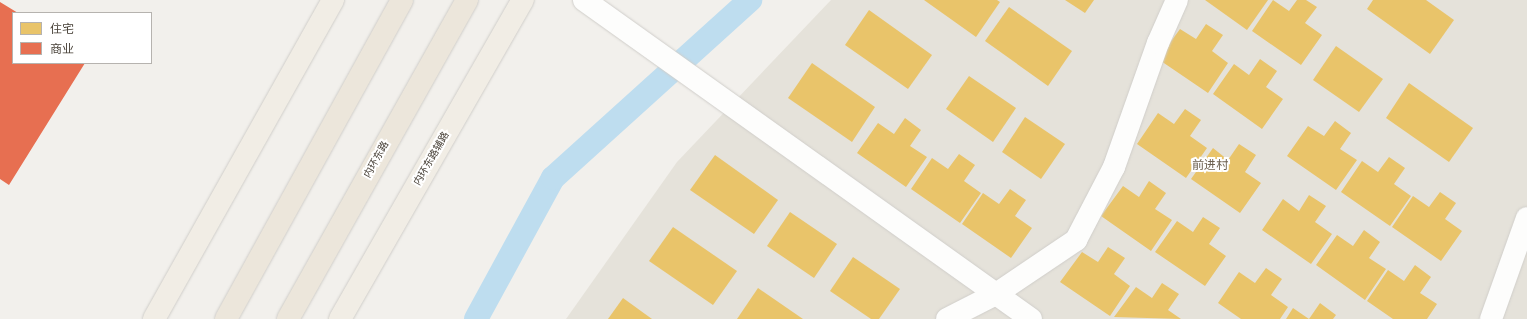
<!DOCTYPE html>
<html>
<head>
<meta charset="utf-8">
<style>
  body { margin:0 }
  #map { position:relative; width:1527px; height:319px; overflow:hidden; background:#f2f0ec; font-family:"Nunito Sans","Noto Sans SC",sans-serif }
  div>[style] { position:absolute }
  .residential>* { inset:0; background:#e5e2da }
  .homes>* { inset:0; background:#e9c46a }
  .shops>* { inset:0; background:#e76f51 }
  .canal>* { height:24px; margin:-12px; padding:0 12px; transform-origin:12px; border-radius:12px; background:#beddef }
  .roads { filter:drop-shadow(0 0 1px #d0ceca) drop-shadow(0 0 1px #d0ceca) }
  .minor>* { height:22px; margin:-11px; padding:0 11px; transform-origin:11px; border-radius:11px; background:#fdfdfc }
  .major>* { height:22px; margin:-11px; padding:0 11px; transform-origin:11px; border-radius:11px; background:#f1ede5 }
  .highway>* { height:22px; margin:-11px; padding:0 11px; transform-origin:11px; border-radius:11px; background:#ece6db }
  span { translate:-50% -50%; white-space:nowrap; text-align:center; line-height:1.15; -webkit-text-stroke:4px #fff; paint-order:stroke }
  .street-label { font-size:10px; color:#484138 }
  .quarter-label { font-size:12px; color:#6b5f4f }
  .legend { position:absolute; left:12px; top:12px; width:140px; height:52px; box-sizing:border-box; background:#fff; border:1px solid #b6b3af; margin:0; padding:5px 7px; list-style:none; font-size:12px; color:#484138 }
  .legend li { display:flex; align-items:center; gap:8px; height:20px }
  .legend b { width:20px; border:1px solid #b6b3af }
</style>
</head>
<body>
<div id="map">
  <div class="residential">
    <div style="clip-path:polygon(831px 0,1527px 0,1527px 319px,566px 319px,677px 162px)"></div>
  </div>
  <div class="homes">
    <div style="clip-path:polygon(924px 0,997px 0,1000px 2px,976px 37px)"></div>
    <div style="clip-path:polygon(1065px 0,1094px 0,1085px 13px)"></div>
    <div style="clip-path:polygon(1205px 0,1268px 0,1247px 30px)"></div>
    <div style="clip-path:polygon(1273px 0,1289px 11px,1297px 0,1306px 0,1317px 7px,1305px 23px,1322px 35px,1301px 65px,1252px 31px)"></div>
    <div style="clip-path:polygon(1373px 0,1426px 0,1454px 20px,1430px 54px,1367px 9px)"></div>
    <div style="clip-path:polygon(1009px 7px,1072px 51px,1048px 86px,985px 41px)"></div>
    <div style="clip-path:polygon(869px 10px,932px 55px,908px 89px,845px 45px)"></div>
    <div style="clip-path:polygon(1206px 24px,1223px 35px,1212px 51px,1228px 63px,1208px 93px,1158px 59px,1180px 29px,1196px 39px)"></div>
    <div style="clip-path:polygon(1336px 46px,1383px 79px,1359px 112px,1313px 80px)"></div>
    <div style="clip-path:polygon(1260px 59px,1277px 71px,1266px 87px,1283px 99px,1262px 129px,1213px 94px,1234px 64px,1249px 75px)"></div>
    <div style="clip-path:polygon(812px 63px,875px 107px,852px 142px,788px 98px)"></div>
    <div style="clip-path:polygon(969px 76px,1016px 108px,993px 142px,946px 109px)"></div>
    <div style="clip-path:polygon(1409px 83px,1473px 128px,1449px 162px,1386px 118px)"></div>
    <div style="clip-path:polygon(1185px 109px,1201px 120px,1190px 136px,1207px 148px,1186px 178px,1137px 144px,1158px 113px,1174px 124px)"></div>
    <div style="clip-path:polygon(1025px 117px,1065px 144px,1041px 179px,1002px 152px)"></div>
    <div style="clip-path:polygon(905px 118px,921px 130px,910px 146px,927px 157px,906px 187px,857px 153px,878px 123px,894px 134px)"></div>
    <div style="clip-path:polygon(1335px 121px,1351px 133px,1340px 149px,1357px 160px,1336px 190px,1287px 156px,1308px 126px,1324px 136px)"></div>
    <div style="clip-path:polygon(1239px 144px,1256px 155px,1245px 172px,1261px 183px,1240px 213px,1191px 179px,1213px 148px,1228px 160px)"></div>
    <div style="clip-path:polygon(959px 154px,975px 165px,964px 181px,981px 193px,960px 223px,911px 189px,932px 158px,948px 169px)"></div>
    <div style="clip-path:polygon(715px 155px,778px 200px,754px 234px,690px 190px)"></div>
    <div style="clip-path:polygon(1389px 157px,1405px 168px,1394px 184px,1411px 196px,1390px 226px,1341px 192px,1362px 161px,1378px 172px)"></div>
    <div style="clip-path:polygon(1149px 181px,1166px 193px,1155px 209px,1172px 220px,1151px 251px,1101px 216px,1123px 186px,1139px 197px)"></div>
    <div style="clip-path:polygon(1010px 189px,1026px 200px,1015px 216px,1032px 228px,1011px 258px,962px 224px,983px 193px,999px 204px)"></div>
    <div style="clip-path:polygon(1440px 192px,1456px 203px,1445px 219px,1462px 231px,1441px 261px,1392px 227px,1413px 196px,1429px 207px)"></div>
    <div style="clip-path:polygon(1309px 195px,1326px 206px,1315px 222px,1332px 234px,1311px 264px,1262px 230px,1283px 199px,1299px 211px)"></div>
    <div style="clip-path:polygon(790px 212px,837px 244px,814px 278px,767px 246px)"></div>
    <div style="clip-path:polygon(1203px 217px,1220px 228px,1209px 244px,1226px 256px,1205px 286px,1155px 252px,1177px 221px,1193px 232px)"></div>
    <div style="clip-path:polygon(673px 227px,737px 271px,713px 305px,649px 261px)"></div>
    <div style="clip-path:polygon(1364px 230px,1380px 242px,1369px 258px,1386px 269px,1365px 300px,1316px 265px,1337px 235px,1353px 246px)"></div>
    <div style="clip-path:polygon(1108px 247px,1125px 258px,1114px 274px,1130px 286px,1110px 316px,1060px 282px,1082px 252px,1098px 262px)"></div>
    <div style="clip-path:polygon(853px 257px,900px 289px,879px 319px,871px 319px,830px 291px)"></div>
    <div style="clip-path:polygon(1415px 265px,1431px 277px,1420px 293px,1437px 304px,1427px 319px,1393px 319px,1367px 301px,1388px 270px,1404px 281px)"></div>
    <div style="clip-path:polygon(1266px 268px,1282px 279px,1271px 295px,1288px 307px,1280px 319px,1241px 319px,1218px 303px,1239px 272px,1255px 283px)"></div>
    <div style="clip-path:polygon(1162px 283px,1179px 294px,1168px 310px,1181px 319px,1114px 317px,1136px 287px,1152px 298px)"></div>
    <div style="clip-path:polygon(758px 288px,803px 319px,737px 319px)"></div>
    <div style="clip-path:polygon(623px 298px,652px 319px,608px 319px)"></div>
    <div style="clip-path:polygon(1320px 303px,1336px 315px,1333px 319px,1286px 319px,1293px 308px,1309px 319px)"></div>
  </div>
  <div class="shops">
    <div style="clip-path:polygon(0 2px,18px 13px,13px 13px,13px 63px,85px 63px,9px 185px,0 179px)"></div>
  </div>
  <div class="canal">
    <div style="left:476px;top:319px;width:161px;rotate:-61.4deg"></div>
    <div style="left:553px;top:178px;width:266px;rotate:-42.1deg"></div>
  </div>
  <div class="roads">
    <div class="minor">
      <div style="left:584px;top:0;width:549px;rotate:35.51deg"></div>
      <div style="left:947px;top:319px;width:55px;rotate:-27deg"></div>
      <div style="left:996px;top:294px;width:97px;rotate:-34deg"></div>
      <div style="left:1076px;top:240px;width:82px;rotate:-62.5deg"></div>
      <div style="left:1114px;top:167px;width:132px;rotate:-70.5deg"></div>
      <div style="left:1158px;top:43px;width:47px;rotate:-66.2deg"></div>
      <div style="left:1491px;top:319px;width:107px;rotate:-70.4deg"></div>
    </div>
    <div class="major">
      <div style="left:154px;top:319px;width:366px;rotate:-60.7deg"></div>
      <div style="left:340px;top:319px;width:368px;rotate:-60.2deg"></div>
    </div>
    <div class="highway">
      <div style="left:226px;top:319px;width:364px;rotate:-61.1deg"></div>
      <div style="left:288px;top:319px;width:366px;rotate:-60.7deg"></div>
    </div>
  </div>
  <div class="street-label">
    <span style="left:432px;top:159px;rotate:-60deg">内环东路辅路</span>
    <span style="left:377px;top:160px;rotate:-61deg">内环东路</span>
  </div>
  <div class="quarter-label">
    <span style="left:1210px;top:166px">前进村</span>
  </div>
  <ul class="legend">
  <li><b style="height:11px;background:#e9c46a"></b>住宅</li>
  <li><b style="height:11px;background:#e76f51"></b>商业</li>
  </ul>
</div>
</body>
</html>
